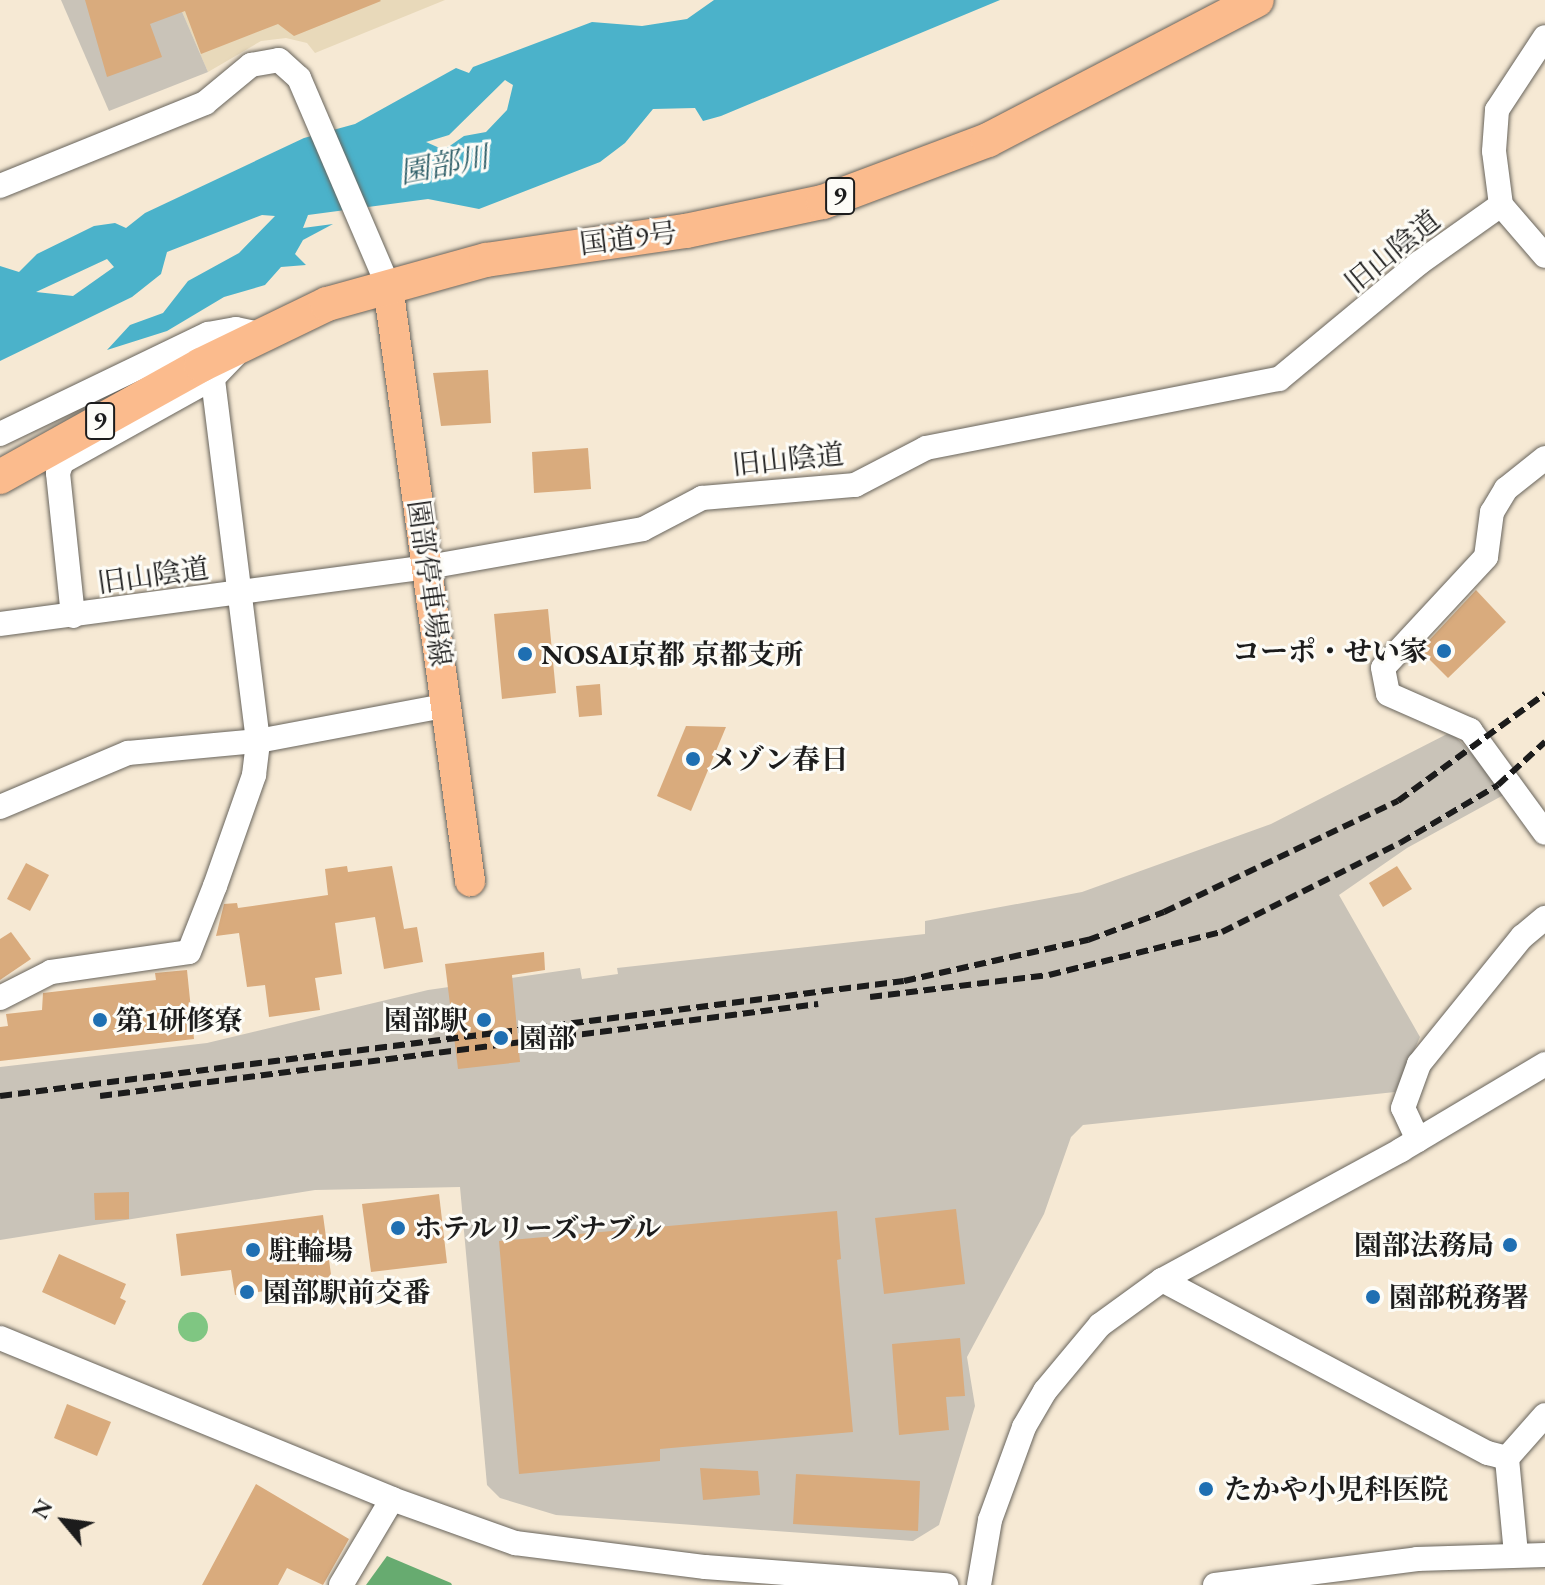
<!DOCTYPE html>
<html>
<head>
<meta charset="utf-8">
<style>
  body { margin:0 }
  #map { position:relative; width:1545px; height:1585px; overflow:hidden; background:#f6e9d4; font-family:"EB Garamond","Noto Serif JP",serif }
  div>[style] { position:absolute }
  .built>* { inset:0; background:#e8d9ba }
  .industrial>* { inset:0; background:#c9c3b8 }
  .green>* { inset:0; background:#7fc682 }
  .round { border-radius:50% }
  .forest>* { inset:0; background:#67ab70 }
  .water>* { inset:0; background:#4bb2ca }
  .building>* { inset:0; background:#d9ab7d }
  .roads { filter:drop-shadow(0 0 2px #68645c) drop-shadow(0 0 2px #68645c) }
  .minor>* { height:24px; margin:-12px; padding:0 12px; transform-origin:12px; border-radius:12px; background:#fff }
  .major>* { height:30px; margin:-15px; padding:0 15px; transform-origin:15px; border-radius:15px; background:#fbbb8d }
  .highway>* { height:34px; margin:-17px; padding:0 17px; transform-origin:17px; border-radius:17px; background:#fbbb8d }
  .rail>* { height:6px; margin-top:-3px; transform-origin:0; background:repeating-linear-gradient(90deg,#1c1c1c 0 12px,transparent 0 18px) }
  .dots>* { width:22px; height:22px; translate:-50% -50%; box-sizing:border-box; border:4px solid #fdfcf7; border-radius:50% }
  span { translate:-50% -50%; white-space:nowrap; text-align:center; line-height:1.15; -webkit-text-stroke:6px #fdfcf7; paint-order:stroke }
  .shield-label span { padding:2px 6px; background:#fdfcf7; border:2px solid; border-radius:6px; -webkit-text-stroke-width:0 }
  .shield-label { font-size:26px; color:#1c1c1c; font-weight:700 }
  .street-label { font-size:28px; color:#1c1c1c }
  .poi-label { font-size:28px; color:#1c1c1c; font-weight:700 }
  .right { translate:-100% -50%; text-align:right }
  .left { translate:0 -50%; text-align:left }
  .water-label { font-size:30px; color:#31606a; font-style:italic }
  .north { position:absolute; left:24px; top:1481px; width:80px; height:80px; -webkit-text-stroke:6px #fdfcf7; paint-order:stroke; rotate:299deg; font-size:22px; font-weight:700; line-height:32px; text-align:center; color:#1c1c1c }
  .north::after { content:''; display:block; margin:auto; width:28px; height:36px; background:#1c1c1c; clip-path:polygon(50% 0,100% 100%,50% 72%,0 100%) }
</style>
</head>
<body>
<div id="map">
  <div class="built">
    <div style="clip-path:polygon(177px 0,445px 0,315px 53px,307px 43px,286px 38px,261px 41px,208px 72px)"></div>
  </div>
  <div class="industrial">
    <div style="clip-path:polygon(61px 0,177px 0,208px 72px,109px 111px)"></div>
    <div style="clip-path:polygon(1451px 732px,1509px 792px,1407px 848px,1339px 895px,1420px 1037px,1395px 1092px,1083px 1125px,1071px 1137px,1044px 1214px,967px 1357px,975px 1406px,939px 1525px,913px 1541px,556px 1515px,500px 1498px,487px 1485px,460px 1187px,315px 1190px,0 1240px,0 1067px,207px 1043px,428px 990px,580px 968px,582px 979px,618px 974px,617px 968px,925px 934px,925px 921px,1082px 892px,1271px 824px)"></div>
  </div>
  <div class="green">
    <div class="round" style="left:178px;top:1312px;width:30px;height:30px"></div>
  </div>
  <div class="forest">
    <div style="clip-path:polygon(387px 1556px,451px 1583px,452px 1585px,366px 1585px)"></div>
  </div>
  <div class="water">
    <div style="clip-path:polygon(evenodd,714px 0,1000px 0,721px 116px,703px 121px,695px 108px,653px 109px,625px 143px,600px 162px,479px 209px,428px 199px,308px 215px,303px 228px,333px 224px,303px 240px,295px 254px,306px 265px,281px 267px,265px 285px,224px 297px,167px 331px,107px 350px,130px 325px,163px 313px,188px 281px,239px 253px,275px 216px,262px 215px,167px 252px,161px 274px,132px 297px,0 361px,0 266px,19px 272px,37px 254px,94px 226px,115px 223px,126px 228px,145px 213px,304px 138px,355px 124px,456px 68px,469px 73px,473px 67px,592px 22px,642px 26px,687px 19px,714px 0,505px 80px,513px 85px,507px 110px,486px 132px,464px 136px,444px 150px,426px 142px,449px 135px,505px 80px,714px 0,107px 259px,114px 267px,73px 296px,36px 292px,107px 259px)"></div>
  </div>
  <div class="building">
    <div style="clip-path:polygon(85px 0,380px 0,381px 1px,294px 36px,278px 24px,201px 54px,185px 11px,150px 24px,162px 57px,107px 77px)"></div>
    <div style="clip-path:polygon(488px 370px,491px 423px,441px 426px,433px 373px)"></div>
    <div style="clip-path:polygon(588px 448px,591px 489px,534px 493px,532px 452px)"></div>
    <div style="clip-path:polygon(1476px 590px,1506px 622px,1448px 678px,1420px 650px)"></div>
    <div style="clip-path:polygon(548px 609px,556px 693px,502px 699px,494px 614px)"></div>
    <div style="clip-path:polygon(600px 684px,602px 715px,579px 717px,576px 686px)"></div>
    <div style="clip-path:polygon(686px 726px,726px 727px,691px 811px,657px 796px)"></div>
    <div style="clip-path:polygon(26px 863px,49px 875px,30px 911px,7px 899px)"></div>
    <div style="clip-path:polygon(347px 866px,348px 872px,392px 866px,404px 929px,417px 927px,423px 962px,384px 969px,375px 917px,335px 923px,342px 974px,315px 978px,320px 1010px,269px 1017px,265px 985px,247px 987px,239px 933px,216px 936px,224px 904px,237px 903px,238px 908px,328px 895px,325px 869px)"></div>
    <div style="clip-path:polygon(1397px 866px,1412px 889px,1383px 907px,1369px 883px)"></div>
    <div style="clip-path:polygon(11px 932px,31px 959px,0 980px,0 939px)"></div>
    <div style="clip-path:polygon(544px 952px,545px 970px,512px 975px,520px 1062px,458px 1069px,445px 964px)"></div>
    <div style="clip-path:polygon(187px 970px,194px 1039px,0 1061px,0 1027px,8px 1026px,6px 1014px,42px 1010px,43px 993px,156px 980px,155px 973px)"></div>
    <div style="clip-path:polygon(129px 1192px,129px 1219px,95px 1220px,94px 1193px)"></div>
    <div style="clip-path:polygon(439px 1194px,447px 1263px,371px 1272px,362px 1204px)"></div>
    <div style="clip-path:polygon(956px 1209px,965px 1284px,884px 1294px,875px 1218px)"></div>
    <div style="clip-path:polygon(837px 1211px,841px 1259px,837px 1260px,853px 1432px,660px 1449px,660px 1461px,519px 1474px,499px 1241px)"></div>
    <div style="clip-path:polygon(323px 1215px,332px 1282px,235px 1295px,231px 1270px,181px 1276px,176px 1234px)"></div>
    <div style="clip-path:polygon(59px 1254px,126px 1284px,120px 1298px,126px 1301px,115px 1325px,42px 1292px)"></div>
    <div style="clip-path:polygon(960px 1338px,965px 1396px,946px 1397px,949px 1430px,899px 1435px,892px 1344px)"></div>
    <div style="clip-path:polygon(67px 1404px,111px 1422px,97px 1456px,54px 1438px)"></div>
    <div style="clip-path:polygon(700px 1468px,758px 1471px,760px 1495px,703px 1500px)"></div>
    <div style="clip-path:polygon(796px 1474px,920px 1481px,918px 1531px,793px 1524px)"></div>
    <div style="clip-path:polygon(256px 1484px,349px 1539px,323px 1585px,287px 1568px,278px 1585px,202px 1585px)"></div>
  </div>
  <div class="roads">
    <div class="minor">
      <div style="left:0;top:186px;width:221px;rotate:-22deg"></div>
      <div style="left:205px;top:103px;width:60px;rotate:-39.6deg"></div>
      <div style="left:251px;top:65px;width:28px;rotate:-10deg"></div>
      <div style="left:279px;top:60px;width:27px;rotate:42deg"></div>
      <div style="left:299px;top:78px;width:226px;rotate:66.8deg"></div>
      <div style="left:1501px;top:205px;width:54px;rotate:-97.4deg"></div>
      <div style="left:1494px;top:151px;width:41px;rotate:-85.8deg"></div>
      <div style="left:1497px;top:110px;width:87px;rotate:-56.7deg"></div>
      <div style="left:1501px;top:205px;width:67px;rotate:49.2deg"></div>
      <div style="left:0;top:434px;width:231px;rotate:-25.7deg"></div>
      <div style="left:208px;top:334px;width:28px;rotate:-10deg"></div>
      <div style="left:236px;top:329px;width:24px;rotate:12deg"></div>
      <div style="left:1545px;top:458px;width:50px;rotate:141.5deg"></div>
      <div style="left:1506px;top:489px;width:27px;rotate:121deg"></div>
      <div style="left:1492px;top:512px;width:45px;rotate:97.6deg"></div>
      <div style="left:1486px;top:557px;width:151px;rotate:132.9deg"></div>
      <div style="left:1383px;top:668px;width:26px;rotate:79deg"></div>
      <div style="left:1388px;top:694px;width:90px;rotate:23.7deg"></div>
      <div style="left:1470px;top:730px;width:127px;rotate:53.9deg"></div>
      <div style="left:73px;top:616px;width:144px;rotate:-96deg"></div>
      <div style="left:58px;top:473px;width:12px;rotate:-70deg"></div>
      <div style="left:62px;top:462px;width:173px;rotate:-29.1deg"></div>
      <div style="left:0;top:624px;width:432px;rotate:-7.6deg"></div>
      <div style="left:428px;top:567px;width:218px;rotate:-10deg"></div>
      <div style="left:643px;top:529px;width:67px;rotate:-27.7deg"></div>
      <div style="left:702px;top:498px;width:154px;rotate:-4.9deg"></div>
      <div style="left:855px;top:485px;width:80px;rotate:-27.5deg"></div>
      <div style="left:926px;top:448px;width:360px;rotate:-11.1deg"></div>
      <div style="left:1279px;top:379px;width:182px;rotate:-39.6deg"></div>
      <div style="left:1419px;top:263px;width:100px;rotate:-35.3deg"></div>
      <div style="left:0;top:807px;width:139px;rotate:-22.9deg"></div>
      <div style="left:128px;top:753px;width:131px;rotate:-5.3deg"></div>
      <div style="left:258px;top:741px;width:193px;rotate:-10.7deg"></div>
      <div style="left:0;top:998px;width:57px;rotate:-27deg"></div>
      <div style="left:51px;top:972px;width:139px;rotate:-8.2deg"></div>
      <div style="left:189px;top:952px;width:71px;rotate:-68.5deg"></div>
      <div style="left:215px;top:886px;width:118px;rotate:-70.6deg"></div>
      <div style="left:254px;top:775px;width:34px;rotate:-83deg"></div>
      <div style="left:258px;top:741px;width:366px;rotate:-97.1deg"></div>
      <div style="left:213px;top:378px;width:32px;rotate:-46deg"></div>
      <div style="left:1418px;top:1140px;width:35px;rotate:-115deg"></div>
      <div style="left:1403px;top:1108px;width:47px;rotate:-70deg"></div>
      <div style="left:1419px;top:1064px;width:164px;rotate:-51deg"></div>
      <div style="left:1522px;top:937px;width:30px;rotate:-40deg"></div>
      <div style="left:1162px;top:1280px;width:369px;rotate:28deg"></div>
      <div style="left:1488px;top:1453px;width:20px;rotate:15deg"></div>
      <div style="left:0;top:1338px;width:424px;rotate:22.3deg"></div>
      <div style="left:392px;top:1499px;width:131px;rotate:19.7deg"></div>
      <div style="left:515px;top:1543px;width:192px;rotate:7.2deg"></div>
      <div style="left:705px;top:1567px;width:242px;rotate:4.3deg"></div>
      <div style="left:1516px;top:1554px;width:96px;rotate:-95.4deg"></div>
      <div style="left:1507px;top:1458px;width:57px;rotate:-48.5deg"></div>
      <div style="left:341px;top:1585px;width:100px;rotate:-59.3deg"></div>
      <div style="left:979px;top:1585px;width:66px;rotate:-80.4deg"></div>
      <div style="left:990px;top:1520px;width:99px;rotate:-69.9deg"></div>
      <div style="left:1024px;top:1427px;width:42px;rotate:-59.7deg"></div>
      <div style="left:1045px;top:1391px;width:86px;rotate:-50.2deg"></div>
      <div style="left:1100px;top:1325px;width:77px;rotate:-36deg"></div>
      <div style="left:1162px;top:1280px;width:272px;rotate:-28.5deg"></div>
      <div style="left:1401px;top:1150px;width:168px;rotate:-30.8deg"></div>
      <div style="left:1215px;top:1585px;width:204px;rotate:-7.3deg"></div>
      <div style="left:1417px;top:1559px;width:128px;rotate:-1.8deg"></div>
    </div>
    <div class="major">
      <div style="left:388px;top:286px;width:601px;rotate:82.15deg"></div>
    </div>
    <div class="highway">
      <div style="left:0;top:477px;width:230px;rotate:-29.1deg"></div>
      <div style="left:201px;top:365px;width:140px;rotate:-25.8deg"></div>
      <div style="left:327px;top:304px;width:165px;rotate:-15.5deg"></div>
      <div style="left:486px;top:260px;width:202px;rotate:-8.3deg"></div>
      <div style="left:686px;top:231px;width:140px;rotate:-12deg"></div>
      <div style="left:823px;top:202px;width:176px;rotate:-20.6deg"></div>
      <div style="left:988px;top:140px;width:303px;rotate:-27.5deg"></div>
    </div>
  </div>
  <div class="rail">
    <div style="left:870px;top:997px;width:180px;rotate:-7deg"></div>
    <div style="left:1049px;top:975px;width:178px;rotate:-14deg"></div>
    <div style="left:1222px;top:932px;width:199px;rotate:-26.6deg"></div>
    <div style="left:1400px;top:843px;width:114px;rotate:-30.6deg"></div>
    <div style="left:1498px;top:785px;width:64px;rotate:-42.5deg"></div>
    <div style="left:0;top:1096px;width:911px;rotate:-7.25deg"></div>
    <div style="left:904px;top:981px;width:189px;rotate:-12.6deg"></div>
    <div style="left:1088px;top:940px;width:81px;rotate:-20.2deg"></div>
    <div style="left:1164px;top:912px;width:259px;rotate:-25.4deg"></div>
    <div style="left:1398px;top:801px;width:182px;rotate:-36.1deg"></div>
    <div style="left:100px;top:1096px;width:724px;rotate:-7.3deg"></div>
  </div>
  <div class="dots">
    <div style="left:1444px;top:651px;background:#1f6fb2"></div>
    <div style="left:525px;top:654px;background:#1f6fb2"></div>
    <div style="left:693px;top:759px;background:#1f6fb2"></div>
    <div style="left:100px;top:1020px;background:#1f6fb2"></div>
    <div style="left:484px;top:1020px;background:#1f6fb2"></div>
    <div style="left:501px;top:1038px;background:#1f6fb2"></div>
    <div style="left:398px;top:1228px;background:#1f6fb2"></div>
    <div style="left:1510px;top:1245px;background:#1f6fb2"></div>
    <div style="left:253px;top:1250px;background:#1f6fb2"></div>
    <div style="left:247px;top:1292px;background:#1f6fb2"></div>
    <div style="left:1373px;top:1297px;background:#1f6fb2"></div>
    <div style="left:1206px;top:1489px;background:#1f6fb2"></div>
  </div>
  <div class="shield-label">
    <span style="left:840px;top:196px">9</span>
    <span style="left:100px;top:421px">9</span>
  </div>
  <div class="street-label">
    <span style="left:628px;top:238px;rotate:-7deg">国道9号</span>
    <span style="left:1392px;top:251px;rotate:-39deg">旧山陰道</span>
    <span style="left:788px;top:459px;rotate:-6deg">旧山陰道</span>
    <span style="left:153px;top:575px;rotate:-8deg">旧山陰道</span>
    <span style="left:430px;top:583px;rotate:82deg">園部停車場線</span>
  </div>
  <div class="poi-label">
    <span class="right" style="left:1428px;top:651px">コーポ・せい家</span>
    <span class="left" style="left:541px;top:654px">NOSAI京都 京都支所</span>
    <span class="left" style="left:709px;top:759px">メゾン春日</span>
    <span class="left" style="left:116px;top:1020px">第1研修寮</span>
    <span class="right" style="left:468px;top:1020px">園部駅</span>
    <span class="left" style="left:519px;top:1038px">園部</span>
    <span class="left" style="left:414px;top:1228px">ホテルリーズナブル</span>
    <span class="right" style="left:1494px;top:1245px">園部法務局</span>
    <span class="left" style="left:269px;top:1250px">駐輪場</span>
    <span class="left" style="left:263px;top:1292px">園部駅前交番</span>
    <span class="left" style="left:1389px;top:1297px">園部税務署</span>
    <span class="left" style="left:1224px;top:1489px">たかや小児科医院</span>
  </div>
  <div class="water-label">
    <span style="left:444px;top:165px;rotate:-11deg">園部川</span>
  </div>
  <div class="north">N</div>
</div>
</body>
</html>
